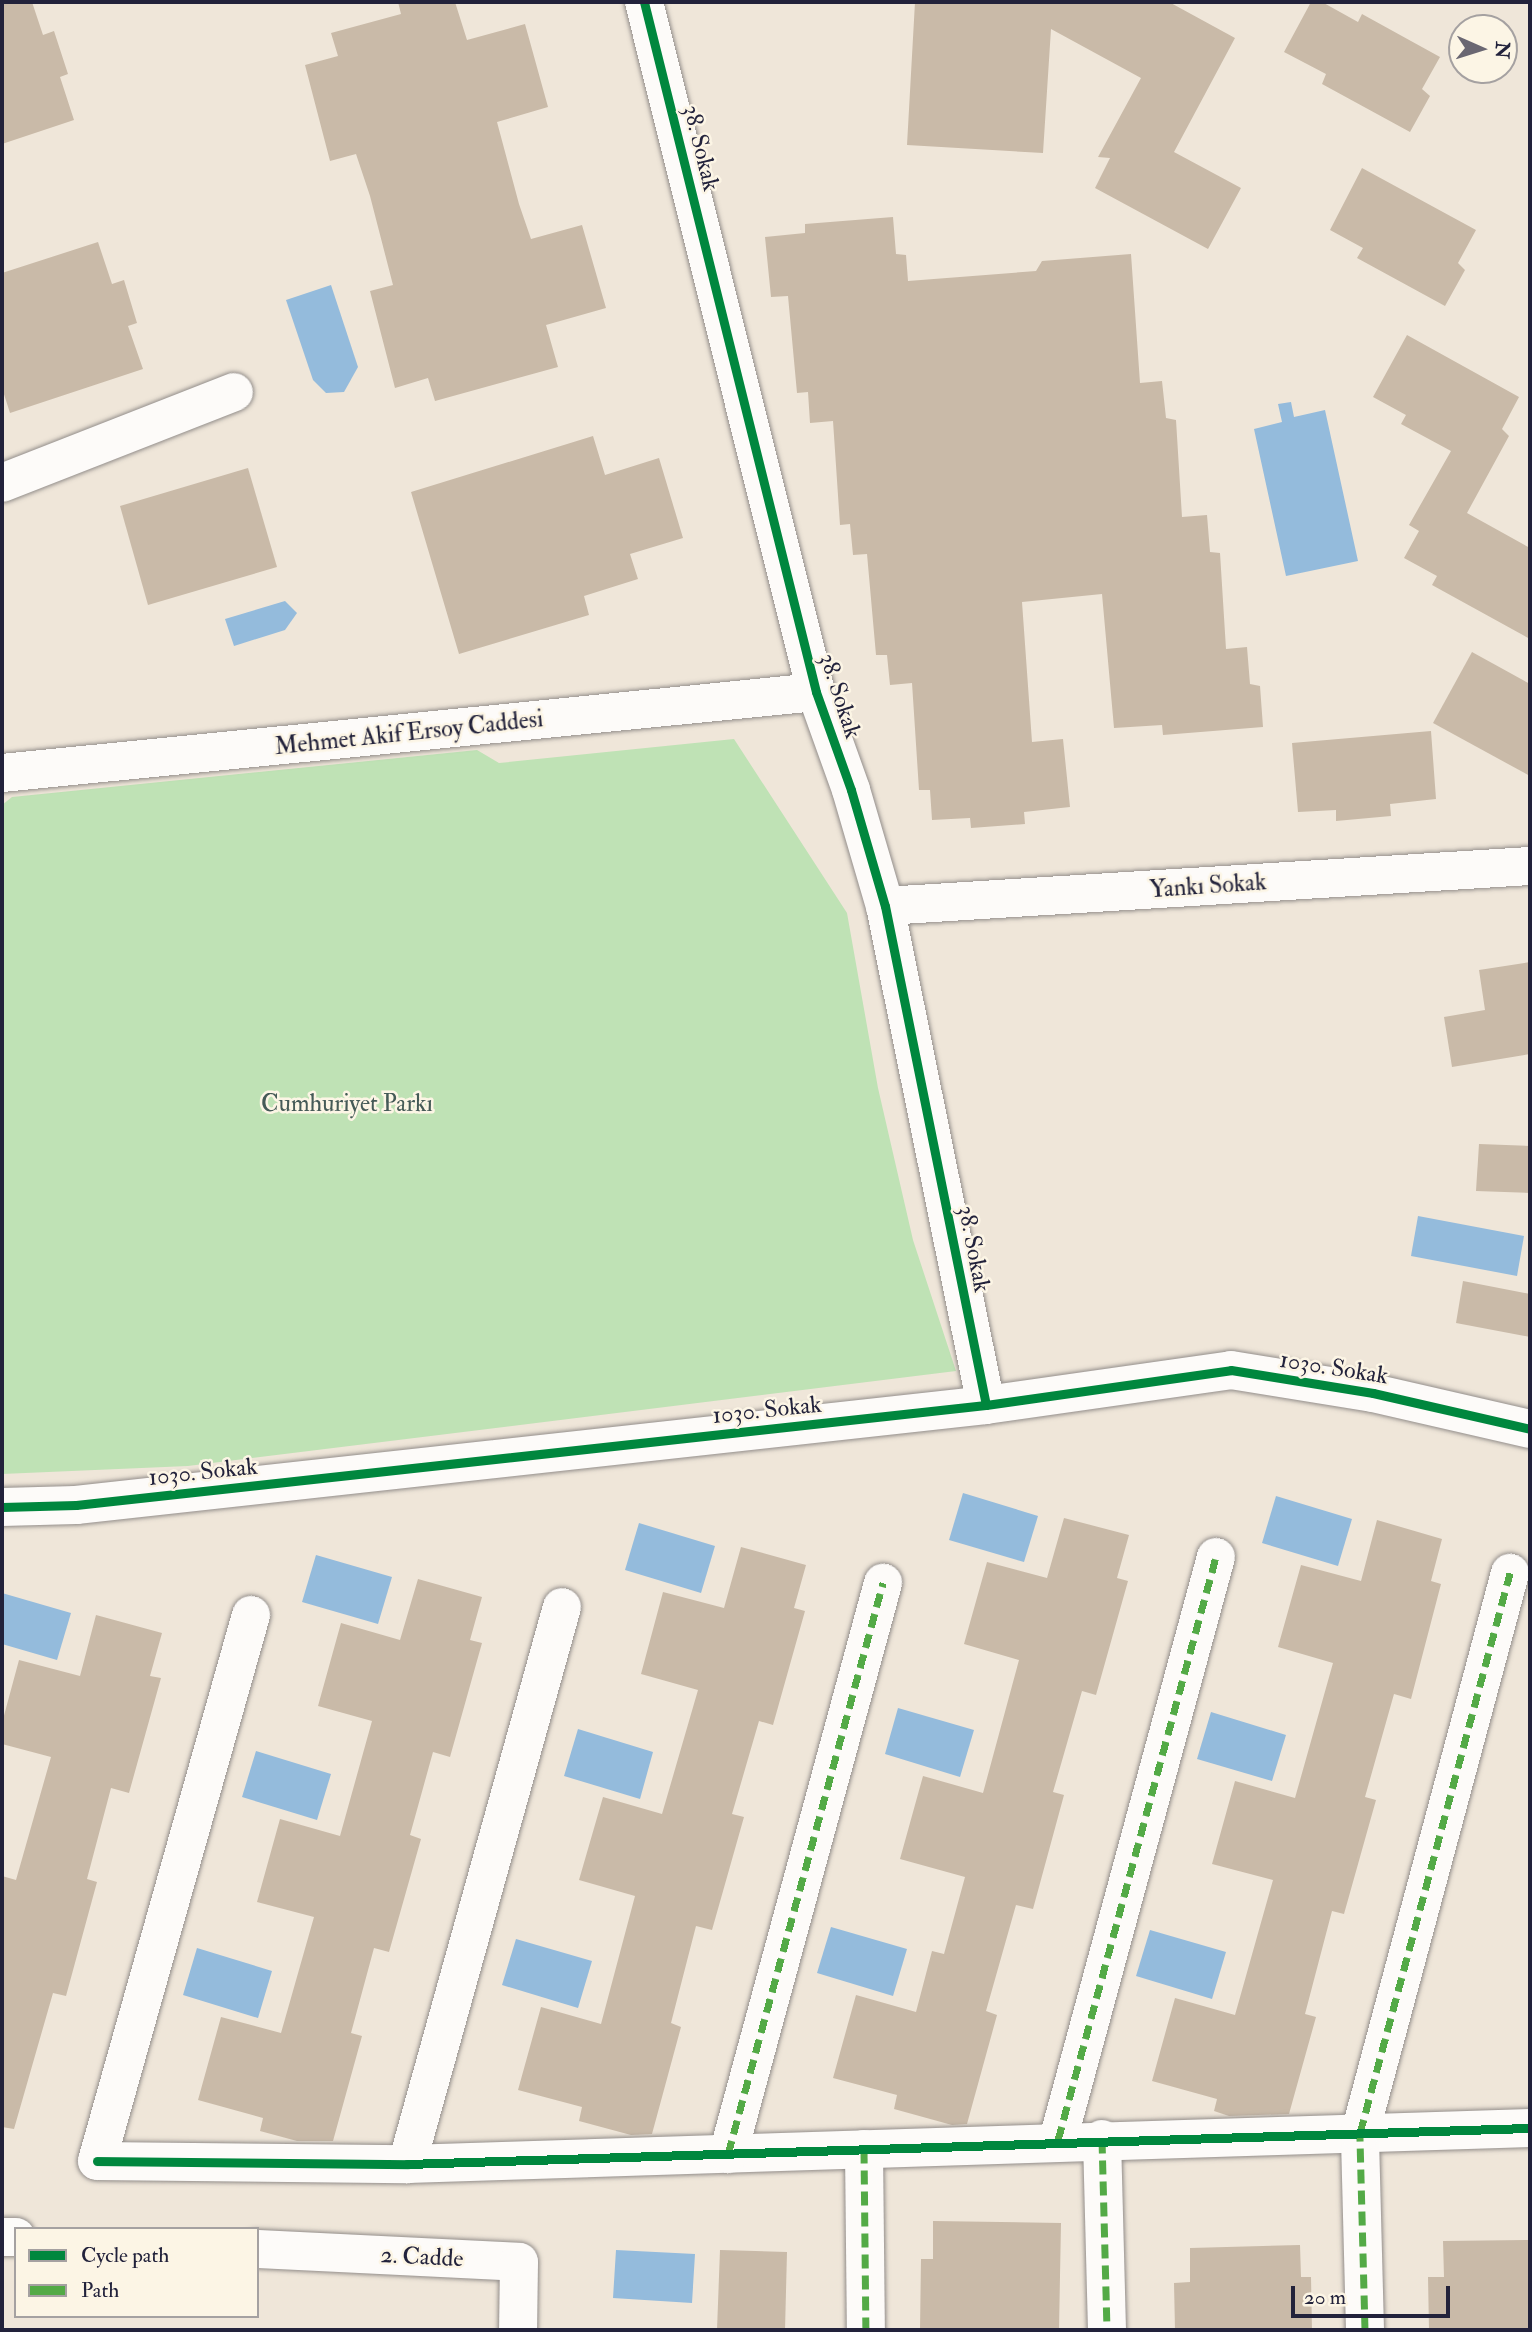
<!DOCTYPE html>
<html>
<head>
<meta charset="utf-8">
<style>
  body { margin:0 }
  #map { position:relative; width:1532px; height:2332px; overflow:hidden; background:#efe6d9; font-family:"IM FELL Double Pica",serif }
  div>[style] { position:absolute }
  .green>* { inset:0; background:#bfe2b5 }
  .water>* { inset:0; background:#94bbdc }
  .building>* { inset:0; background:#c9baa8 }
  .roads { filter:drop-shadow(0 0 2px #938e8b) drop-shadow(0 0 2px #938e8b) }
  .minor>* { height:38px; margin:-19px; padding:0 19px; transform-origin:19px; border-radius:19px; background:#fdfbf9 }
  .quiet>* { height:7px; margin-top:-3.5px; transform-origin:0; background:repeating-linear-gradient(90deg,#53aa46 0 14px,transparent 0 21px) }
  .cycleway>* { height:9px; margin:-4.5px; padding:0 4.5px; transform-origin:4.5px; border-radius:4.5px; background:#00873e }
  span { translate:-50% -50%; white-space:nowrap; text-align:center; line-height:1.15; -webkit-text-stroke:5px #fcf5e5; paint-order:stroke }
  .street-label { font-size:24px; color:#22223b }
  .park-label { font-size:24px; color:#455a57 }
  .frame { position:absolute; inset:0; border:4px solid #22223b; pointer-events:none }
  .legend { position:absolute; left:14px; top:2227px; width:245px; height:91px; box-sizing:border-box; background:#fcf5e5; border:2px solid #a5a1a1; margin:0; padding:9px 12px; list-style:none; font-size:21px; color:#22223b }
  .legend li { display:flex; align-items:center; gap:14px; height:35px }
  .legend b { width:35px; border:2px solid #a5a1a1 }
  .north { position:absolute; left:1448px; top:14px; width:70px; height:70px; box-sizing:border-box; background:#fcf5e5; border:2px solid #a5a1a1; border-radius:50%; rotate:93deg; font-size:19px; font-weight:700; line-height:28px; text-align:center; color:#22223b }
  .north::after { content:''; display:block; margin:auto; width:24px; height:32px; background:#6a6772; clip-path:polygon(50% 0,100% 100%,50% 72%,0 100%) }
  .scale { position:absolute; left:1291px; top:2286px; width:159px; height:32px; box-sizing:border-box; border:4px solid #22223b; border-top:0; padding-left:9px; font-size:21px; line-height:24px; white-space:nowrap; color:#22223b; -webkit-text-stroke:5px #fcf5e5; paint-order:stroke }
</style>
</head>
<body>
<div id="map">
  <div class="green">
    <div style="clip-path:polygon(734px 739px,847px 913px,878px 1088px,913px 1240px,956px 1371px,188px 1466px,2px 1474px,2px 805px,12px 797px,477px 750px,499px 763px)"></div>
  </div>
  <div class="water">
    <div style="clip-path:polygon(331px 285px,358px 367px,344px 392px,326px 393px,313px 380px,286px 300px)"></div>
    <div style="clip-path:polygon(1291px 402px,1294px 417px,1325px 410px,1358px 561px,1286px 576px,1254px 429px,1282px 422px,1278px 404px)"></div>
    <div style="clip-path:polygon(285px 601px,297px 613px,285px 630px,234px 646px,225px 619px)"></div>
    <div style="clip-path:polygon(1418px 1216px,1524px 1236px,1517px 1276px,1411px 1256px)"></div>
    <div style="clip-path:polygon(963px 1493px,1038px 1516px,1024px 1562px,949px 1540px)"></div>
    <div style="clip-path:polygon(1276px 1496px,1352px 1519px,1338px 1566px,1262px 1543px)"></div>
    <div style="clip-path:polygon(639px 1523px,715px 1546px,701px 1593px,625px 1570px)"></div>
    <div style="clip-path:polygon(316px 1555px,392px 1577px,378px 1624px,302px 1602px)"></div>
    <div style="clip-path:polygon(2px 1593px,71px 1613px,57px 1660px,2px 1644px)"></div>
    <div style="clip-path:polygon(898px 1708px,974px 1730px,960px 1777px,885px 1754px)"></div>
    <div style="clip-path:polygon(1211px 1712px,1286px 1735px,1272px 1781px,1197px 1759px)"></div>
    <div style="clip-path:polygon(578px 1729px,653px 1752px,640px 1799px,564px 1776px)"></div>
    <div style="clip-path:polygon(256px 1751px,331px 1774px,317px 1820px,242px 1797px)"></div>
    <div style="clip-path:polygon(831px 1927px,907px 1949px,893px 1996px,817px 1973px)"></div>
    <div style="clip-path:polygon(1150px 1930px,1226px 1952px,1212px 1999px,1136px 1976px)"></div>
    <div style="clip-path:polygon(516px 1939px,592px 1961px,578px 2008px,502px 1985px)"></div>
    <div style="clip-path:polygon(197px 1948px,272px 1971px,258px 2018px,183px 1995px)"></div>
    <div style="clip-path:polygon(616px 2250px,695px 2254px,692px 2303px,613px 2298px)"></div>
  </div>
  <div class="building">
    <div style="clip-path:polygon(2px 2px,32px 2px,43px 35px,54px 31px,68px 74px,60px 77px,74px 120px,2px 144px)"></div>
    <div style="clip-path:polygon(398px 2px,455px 2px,467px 40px,525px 24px,548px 107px,497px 122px,519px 204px,531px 239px,582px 225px,606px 308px,546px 325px,558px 367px,435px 401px,428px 378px,395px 388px,370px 291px,393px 285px,370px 196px,356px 154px,330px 161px,305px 65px,338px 56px,331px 33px,401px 14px)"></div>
    <div style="clip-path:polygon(915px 2px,1169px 2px,1235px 38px,1174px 152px,1241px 188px,1208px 249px,1095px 188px,1110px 158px,1098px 157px,1141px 78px,1051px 29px,1043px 153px,907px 145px)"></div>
    <div style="clip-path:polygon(1311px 2px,1322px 2px,1358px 22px,1362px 14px,1440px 57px,1422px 89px,1430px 96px,1410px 132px,1322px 84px,1326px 74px,1284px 52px)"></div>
    <div style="clip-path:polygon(1362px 168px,1476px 230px,1458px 263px,1465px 270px,1445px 306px,1357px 258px,1363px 248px,1330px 230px)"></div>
    <div style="clip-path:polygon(893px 217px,896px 254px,906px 255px,908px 281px,1036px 271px,1042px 261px,1131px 254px,1140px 383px,1162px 381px,1166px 418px,1176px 420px,1182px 517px,1207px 515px,1210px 552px,1220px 553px,1226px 649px,1247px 647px,1250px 684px,1260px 686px,1263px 727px,1163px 735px,1162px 725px,1114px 728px,1102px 594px,1022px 602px,1032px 742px,1063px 739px,1070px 807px,1024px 812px,1025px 824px,971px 828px,970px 818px,932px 820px,930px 790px,919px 790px,912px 683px,890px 685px,887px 655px,876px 655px,867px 554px,853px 555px,850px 524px,840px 525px,833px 421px,810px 423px,808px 392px,797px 393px,788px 296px,771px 297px,765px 237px,805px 233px,805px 224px)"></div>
    <div style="clip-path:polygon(98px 242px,112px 284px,124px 280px,137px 323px,128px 326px,143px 369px,10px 413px,2px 388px,2px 273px)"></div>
    <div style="clip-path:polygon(1407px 335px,1519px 397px,1502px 429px,1509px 436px,1467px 513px,1530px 548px,1530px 639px,1432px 585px,1437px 576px,1404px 558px,1419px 531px,1409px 525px,1451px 451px,1401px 424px,1406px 415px,1373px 397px)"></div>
    <div style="clip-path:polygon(593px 436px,605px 475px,659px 458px,683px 538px,630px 554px,638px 579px,584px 596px,589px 615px,459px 654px,411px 492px)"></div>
    <div style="clip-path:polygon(248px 468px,277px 567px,148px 605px,120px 506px)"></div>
    <div style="clip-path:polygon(1472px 652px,1530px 684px,1530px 776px,1433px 723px)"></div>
    <div style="clip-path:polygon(1431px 731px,1436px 799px,1390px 804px,1391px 816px,1336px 821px,1336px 810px,1298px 812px,1292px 743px)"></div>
    <div style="clip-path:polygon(1530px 962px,1530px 1054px,1452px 1067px,1444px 1017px,1485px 1010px,1479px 970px)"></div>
    <div style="clip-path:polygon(1479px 1144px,1530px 1146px,1530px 1193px,1476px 1191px)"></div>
    <div style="clip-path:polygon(1463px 1281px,1530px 1294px,1530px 1337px,1456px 1323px)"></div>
    <div style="clip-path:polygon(1064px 1518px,1129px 1535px,1117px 1578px,1128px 1581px,1096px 1695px,1082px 1691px,1053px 1792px,1064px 1795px,1033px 1909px,1016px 1905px,986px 2011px,997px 2015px,967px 2124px,952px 2125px,894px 2109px,897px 2095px,833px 2078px,856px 1995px,916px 2012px,932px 1951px,944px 1954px,965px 1877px,900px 1859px,923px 1776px,983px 1793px,1019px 1660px,964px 1644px,987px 1562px,1047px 1578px)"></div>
    <div style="clip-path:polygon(1377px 1520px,1442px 1539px,1431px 1581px,1441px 1584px,1411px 1699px,1394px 1694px,1365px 1797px,1376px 1800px,1344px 1914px,1332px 1911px,1305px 2014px,1316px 2017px,1289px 2114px,1229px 2116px,1214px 2111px,1217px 2099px,1152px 2081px,1175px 1998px,1235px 2015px,1273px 1880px,1212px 1864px,1235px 1781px,1295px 1798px,1333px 1663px,1278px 1647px,1301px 1565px,1361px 1581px)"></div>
    <div style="clip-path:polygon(741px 1547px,806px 1565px,794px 1608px,805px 1611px,773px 1725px,759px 1721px,732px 1814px,744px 1817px,712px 1930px,696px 1926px,671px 2023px,681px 2027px,652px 2134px,631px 2135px,579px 2121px,582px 2107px,518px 2090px,541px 2007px,601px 2024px,635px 1896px,579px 1880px,603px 1797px,662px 1814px,698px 1690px,641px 1674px,663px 1592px,724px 1608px)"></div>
    <div style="clip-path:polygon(418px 1579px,482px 1597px,470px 1640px,482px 1643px,450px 1757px,433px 1752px,410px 1835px,421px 1839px,389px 1952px,374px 1948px,351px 2033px,362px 2036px,333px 2141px,297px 2141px,260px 2131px,263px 2118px,198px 2100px,221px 2017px,281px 2033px,314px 1917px,257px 1902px,280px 1819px,340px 1836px,372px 1721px,318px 1706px,341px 1623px,400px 1640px)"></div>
    <div style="clip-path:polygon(96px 1615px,162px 1633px,150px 1676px,161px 1678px,129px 1793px,111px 1788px,87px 1879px,97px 1882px,66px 1996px,53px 1993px,14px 2129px,2px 2127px,2px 1876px,16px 1880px,51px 1757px,2px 1744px,2px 1723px,19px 1660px,80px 1676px)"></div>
    <div style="clip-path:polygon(933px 2221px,1061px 2223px,1059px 2330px,920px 2330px,921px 2259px,933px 2259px)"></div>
    <div style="clip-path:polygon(1530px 2240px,1530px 2330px,1429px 2330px,1428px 2277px,1444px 2277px,1443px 2241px)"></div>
    <div style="clip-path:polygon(1300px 2245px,1301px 2277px,1311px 2277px,1312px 2330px,1175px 2330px,1174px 2283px,1190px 2282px,1190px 2248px)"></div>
    <div style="clip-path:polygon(720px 2250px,787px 2252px,785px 2330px,717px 2330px)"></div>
  </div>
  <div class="roads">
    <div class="minor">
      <div style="left:644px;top:2px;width:711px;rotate:76deg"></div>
      <div style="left:816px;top:692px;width:104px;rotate:70.3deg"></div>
      <div style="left:851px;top:790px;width:121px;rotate:73.7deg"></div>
      <div style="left:885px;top:906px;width:509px;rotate:78.56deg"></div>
      <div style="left:2px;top:483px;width:249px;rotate:-21.4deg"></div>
      <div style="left:2px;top:773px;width:818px;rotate:-5.68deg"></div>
      <div style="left:885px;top:906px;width:646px;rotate:-3.55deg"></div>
      <div style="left:2px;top:1507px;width:74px;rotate:-1.5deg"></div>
      <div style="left:76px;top:1505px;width:915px;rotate:-6.27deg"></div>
      <div style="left:986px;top:1405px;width:247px;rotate:-8.1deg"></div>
      <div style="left:1231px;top:1370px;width:144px;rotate:9.2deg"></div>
      <div style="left:1373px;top:1393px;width:161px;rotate:12.9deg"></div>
      <div style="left:251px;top:1615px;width:567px;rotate:105.75deg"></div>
      <div style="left:97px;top:2161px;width:310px;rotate:0.6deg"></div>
      <div style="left:407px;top:2164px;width:1124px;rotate:-1.84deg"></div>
      <div style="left:1102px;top:2139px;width:191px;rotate:88.5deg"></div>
      <div style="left:1058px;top:2140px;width:604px;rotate:-74.84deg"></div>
      <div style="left:864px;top:2149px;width:181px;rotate:89.4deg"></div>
      <div style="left:728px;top:2154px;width:592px;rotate:-74.81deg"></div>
      <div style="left:407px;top:2164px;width:578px;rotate:-74.45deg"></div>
      <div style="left:2px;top:2237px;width:14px"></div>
      <div style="left:257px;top:2249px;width:262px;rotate:2.8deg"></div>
      <div style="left:519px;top:2262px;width:68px;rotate:90.8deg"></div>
      <div style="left:1365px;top:2330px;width:197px;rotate:-91.5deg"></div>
      <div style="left:1360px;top:2133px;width:580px;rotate:-75deg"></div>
    </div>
  </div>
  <div class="quiet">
    <div style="left:1102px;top:2139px;width:191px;rotate:88.5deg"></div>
    <div style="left:1058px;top:2140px;width:604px;rotate:-74.84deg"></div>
    <div style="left:864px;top:2149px;width:181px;rotate:89.4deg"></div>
    <div style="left:728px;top:2154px;width:592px;rotate:-74.81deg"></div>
    <div style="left:1365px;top:2330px;width:197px;rotate:-91.5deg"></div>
    <div style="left:1360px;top:2133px;width:580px;rotate:-75deg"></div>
  </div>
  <div class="cycleway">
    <div style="left:644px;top:2px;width:711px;rotate:76deg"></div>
    <div style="left:816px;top:692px;width:104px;rotate:70.3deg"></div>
    <div style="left:851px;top:790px;width:121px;rotate:73.7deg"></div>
    <div style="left:885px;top:906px;width:509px;rotate:78.56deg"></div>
    <div style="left:2px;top:1507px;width:74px;rotate:-1.5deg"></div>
    <div style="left:76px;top:1505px;width:915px;rotate:-6.27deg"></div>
    <div style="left:986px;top:1405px;width:247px;rotate:-8.1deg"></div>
    <div style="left:1231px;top:1370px;width:144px;rotate:9.2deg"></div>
    <div style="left:1373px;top:1393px;width:161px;rotate:12.9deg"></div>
    <div style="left:97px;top:2161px;width:310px;rotate:0.6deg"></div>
    <div style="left:407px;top:2164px;width:1124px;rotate:-1.84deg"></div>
  </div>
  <div class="street-label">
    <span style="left:701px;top:148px;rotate:76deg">38. Sokak</span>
    <span style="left:840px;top:696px;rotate:72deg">38. Sokak</span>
    <span style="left:409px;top:733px;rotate:-6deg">Mehmet Akif Ersoy Caddesi</span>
    <span style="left:1208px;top:886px;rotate:-4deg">Yankı Sokak</span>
    <span style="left:974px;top:1249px;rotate:79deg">38. Sokak</span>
    <span style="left:1334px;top:1368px;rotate:9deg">1030. Sokak</span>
    <span style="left:767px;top:1410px;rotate:-6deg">1030. Sokak</span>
    <span style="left:203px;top:1472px;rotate:-6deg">1030. Sokak</span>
    <span style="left:422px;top:2257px;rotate:3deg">2. Cadde</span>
  </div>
  <div class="park-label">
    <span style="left:347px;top:1104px">Cumhuriyet Parkı</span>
  </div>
  <div class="frame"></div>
  <ul class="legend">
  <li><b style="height:9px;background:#00873e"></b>Cycle path</li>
  <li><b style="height:9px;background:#53aa46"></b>Path</li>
  </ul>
  <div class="north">N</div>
  <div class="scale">20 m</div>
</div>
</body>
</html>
